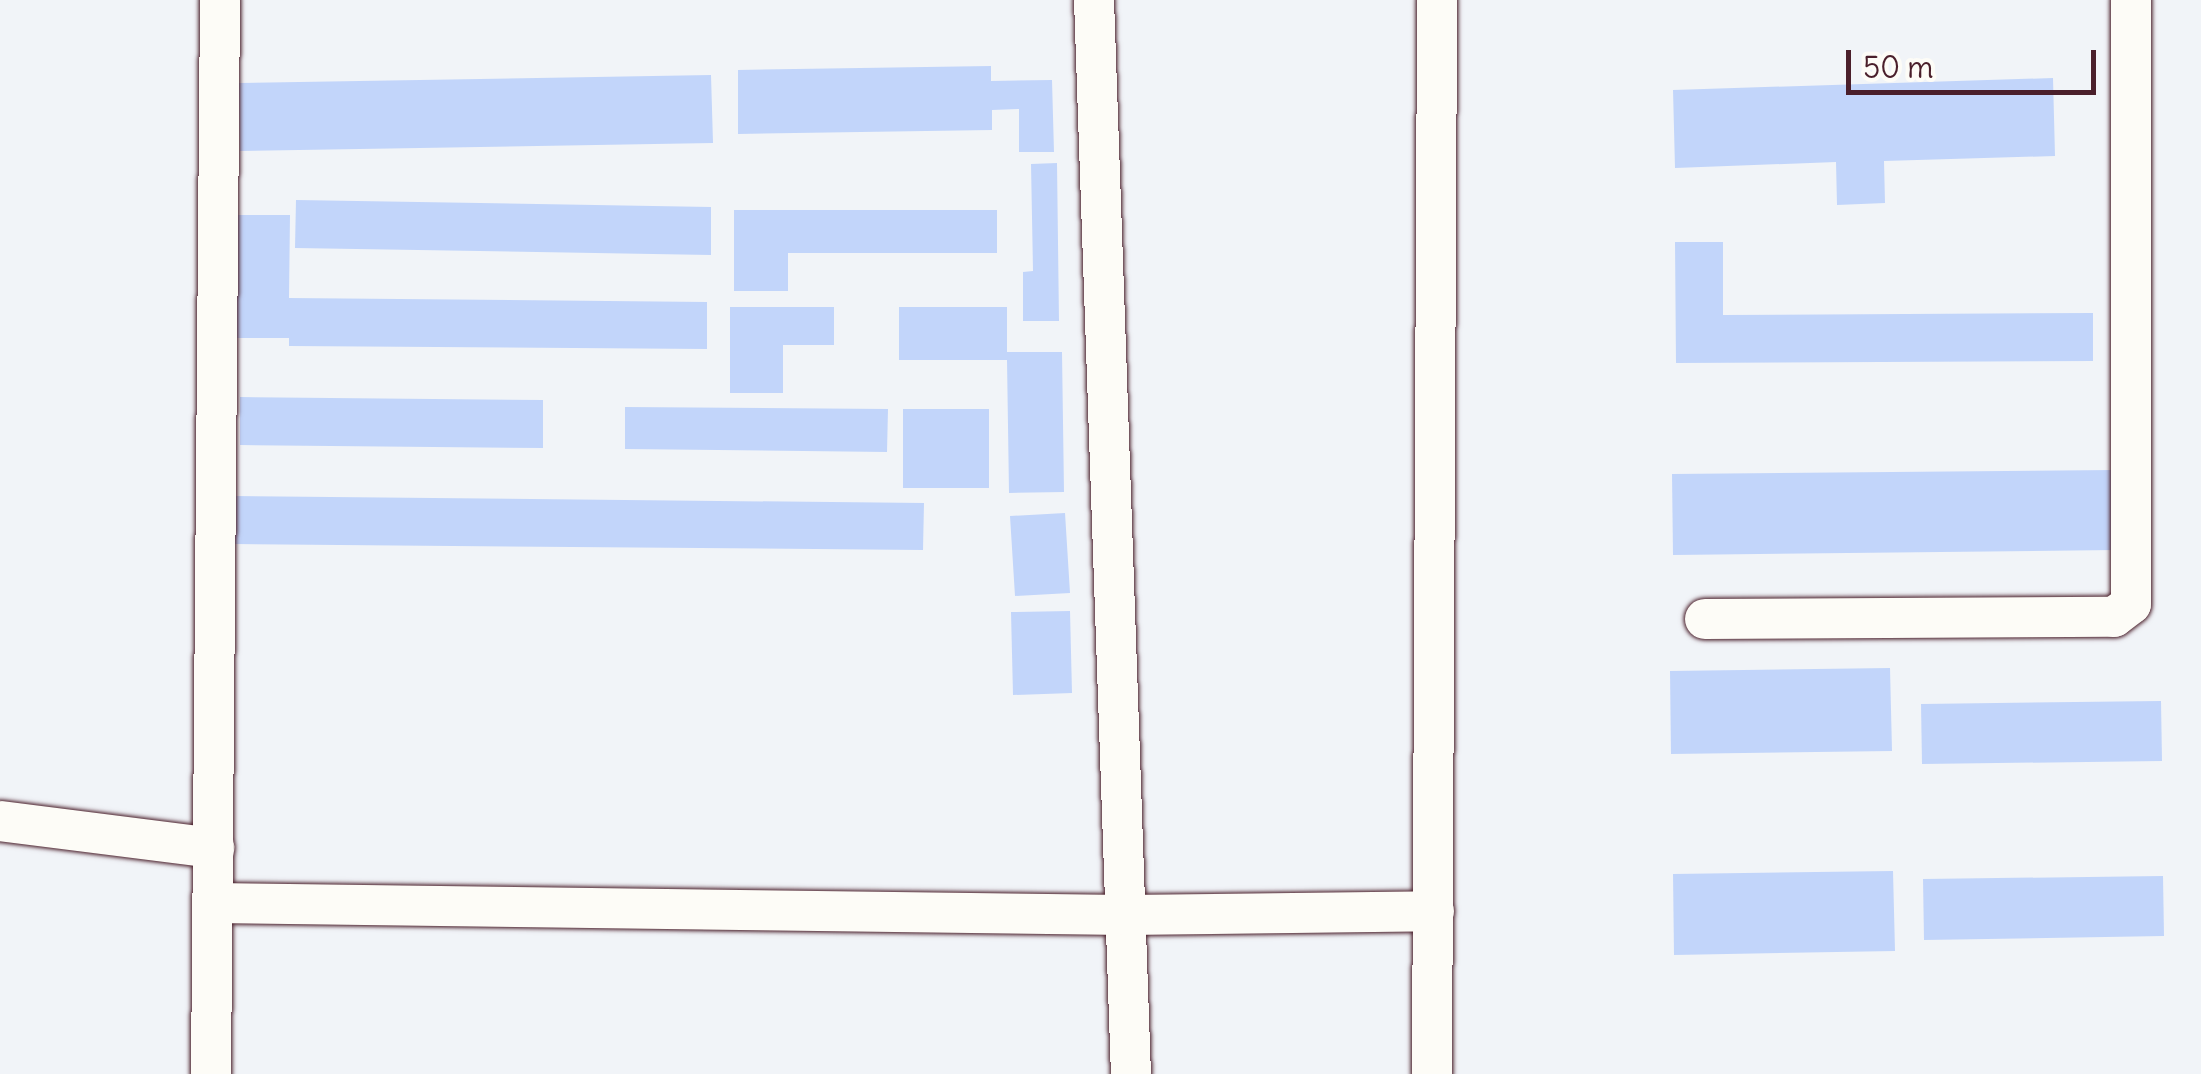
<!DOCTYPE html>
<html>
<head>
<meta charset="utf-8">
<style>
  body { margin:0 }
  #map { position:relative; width:2201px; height:1074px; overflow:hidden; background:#f1f4f8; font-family:Delius,sans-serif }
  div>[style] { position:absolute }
  .building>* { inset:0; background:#c2d5fa }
  .roads { filter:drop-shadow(0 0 2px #4a1f2b) drop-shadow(0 0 2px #4a1f2b) }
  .minor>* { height:40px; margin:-20px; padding:0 20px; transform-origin:20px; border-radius:20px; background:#fdfcf7 }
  span { translate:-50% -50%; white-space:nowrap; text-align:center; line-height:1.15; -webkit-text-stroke:9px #fdfcf7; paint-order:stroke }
  .scale { position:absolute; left:1846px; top:50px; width:250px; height:45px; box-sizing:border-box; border:5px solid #4a1f2b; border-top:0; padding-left:12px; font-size:30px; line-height:35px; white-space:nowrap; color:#4a1f2b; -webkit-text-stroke:8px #fdfcf7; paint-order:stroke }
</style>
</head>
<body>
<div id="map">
  <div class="building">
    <div style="clip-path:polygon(991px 66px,991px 81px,1052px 80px,1054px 152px,1019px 152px,1019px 109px,992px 110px,992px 130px,738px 134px,738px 70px)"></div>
    <div style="clip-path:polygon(711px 75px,713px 143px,240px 151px,239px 83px)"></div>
    <div style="clip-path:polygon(2053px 78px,2055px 156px,1884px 161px,1885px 203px,1837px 205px,1836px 162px,1675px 168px,1673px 90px)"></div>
    <div style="clip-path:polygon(1057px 163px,1059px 321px,1023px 321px,1023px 272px,1033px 271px,1031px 164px)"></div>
    <div style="clip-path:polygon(296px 200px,711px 207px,711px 255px,295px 248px)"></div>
    <div style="clip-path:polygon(734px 210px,997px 210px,997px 253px,788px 253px,788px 291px,734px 291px)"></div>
    <div style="clip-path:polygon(237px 215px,290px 215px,289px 298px,707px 302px,707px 349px,289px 346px,289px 338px,235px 338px)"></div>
    <div style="clip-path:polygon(1675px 242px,1723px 242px,1723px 315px,2093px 313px,2093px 361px,1676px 363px)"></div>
    <div style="clip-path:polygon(730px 307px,834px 307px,834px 345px,783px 345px,783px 393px,730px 393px)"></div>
    <div style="clip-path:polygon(899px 307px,1007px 307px,1007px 352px,1062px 352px,1064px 492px,1009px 493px,1007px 360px,899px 360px)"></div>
    <div style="clip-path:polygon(240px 397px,543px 400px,543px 448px,240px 445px)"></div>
    <div style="clip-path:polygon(625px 407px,888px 409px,887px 452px,625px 449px)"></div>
    <div style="clip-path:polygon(903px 409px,989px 409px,989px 488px,903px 488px)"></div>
    <div style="clip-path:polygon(2114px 470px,2115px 550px,1673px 555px,1672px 474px)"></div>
    <div style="clip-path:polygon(234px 496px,924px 503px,923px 550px,234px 544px)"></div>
    <div style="clip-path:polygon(1065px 513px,1070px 593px,1015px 596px,1010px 516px)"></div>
    <div style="clip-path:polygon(1070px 611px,1072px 693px,1013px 695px,1011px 612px)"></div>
    <div style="clip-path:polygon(1890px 668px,1892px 751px,1671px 754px,1670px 671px)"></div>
    <div style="clip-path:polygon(2161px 701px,2162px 761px,1922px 764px,1921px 704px)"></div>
    <div style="clip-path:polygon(1893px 871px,1895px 951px,1674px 955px,1673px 874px)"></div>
    <div style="clip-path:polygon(2163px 876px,2164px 936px,1924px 940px,1923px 879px)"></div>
  </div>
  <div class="roads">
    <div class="minor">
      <div style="left:1094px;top:0;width:1075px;rotate:88.03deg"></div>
      <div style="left:1705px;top:619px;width:409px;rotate:-0.3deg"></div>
      <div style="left:2114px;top:617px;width:21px;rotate:-37deg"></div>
      <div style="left:2131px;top:604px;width:604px;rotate:-90deg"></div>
      <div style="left:0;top:821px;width:216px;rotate:7.2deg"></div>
      <div style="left:213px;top:903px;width:912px;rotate:0.75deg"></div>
      <div style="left:1125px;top:915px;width:309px;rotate:-0.7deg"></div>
      <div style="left:211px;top:1074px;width:1074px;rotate:-89.52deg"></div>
      <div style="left:1432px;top:1074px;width:1074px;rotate:-89.73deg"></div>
    </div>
  </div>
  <div class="scale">50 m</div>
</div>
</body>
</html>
